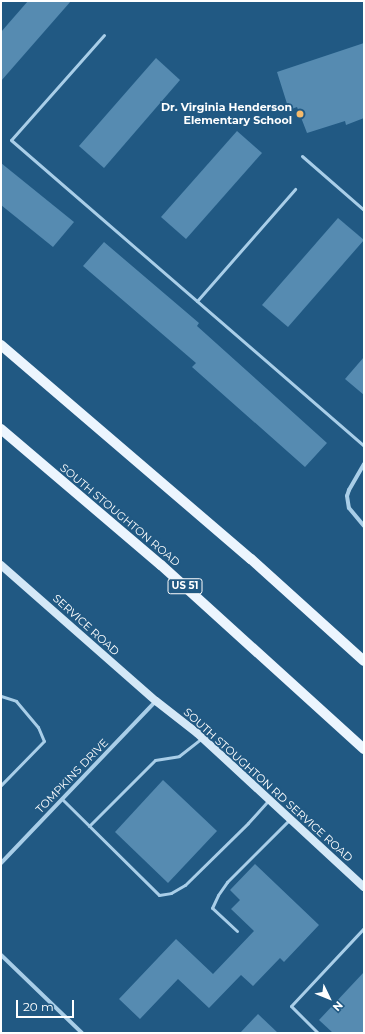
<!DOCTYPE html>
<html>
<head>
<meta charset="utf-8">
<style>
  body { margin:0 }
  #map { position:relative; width:365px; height:1034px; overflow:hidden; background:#215983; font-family:Montserrat,sans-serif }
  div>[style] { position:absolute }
  .building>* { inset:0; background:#568bb1 }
  .lane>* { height:3px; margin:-1.5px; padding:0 1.5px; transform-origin:1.5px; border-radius:1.5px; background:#a9cee8 }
  .street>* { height:4px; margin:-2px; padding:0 2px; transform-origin:2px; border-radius:2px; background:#a9cee8 }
  .secondary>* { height:8px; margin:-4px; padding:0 4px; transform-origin:4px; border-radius:4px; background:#d4e8f7 }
  .primary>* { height:10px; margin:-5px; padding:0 5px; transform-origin:5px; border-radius:5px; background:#ecf5fe }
  .dots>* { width:11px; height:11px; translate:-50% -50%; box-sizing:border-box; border:2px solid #215983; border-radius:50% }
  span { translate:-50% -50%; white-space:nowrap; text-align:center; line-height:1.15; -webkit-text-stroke:3.5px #215983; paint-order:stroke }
  .shield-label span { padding:1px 3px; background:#215983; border:1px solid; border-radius:3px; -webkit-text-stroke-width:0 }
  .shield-label { font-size:10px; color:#fff; font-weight:700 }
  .poi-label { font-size:11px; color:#fff; font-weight:700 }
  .right { translate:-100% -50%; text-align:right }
  .street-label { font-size:11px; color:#fff }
  .frame { position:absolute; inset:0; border:2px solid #fff; pointer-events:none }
  .north { position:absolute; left:309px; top:978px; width:40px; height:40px; -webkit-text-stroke:3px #215983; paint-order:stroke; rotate:133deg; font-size:11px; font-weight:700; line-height:16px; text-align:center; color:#fff }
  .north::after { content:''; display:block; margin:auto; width:14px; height:18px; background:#fff; clip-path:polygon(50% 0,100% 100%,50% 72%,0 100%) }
  .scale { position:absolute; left:16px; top:1000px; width:58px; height:18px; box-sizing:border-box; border:2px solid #fff; border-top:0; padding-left:5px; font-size:12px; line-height:14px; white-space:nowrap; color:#fff; -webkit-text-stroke:3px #215983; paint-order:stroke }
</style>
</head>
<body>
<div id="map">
  <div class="building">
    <div style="clip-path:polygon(28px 1px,71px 1px,1px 81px,1px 32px)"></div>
    <div style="clip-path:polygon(364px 43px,364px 118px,346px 125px,345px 121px,307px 133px,297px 107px,289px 110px,277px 72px)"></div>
    <div style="clip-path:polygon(156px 58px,180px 80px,104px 168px,79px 146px)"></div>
    <div style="clip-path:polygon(237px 131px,262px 153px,186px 239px,161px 217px)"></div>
    <div style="clip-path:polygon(1px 163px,74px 222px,53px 247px,1px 205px)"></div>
    <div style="clip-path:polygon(338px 218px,364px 240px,288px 327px,262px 305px)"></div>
    <div style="clip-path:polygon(104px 242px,199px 323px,197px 326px,327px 443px,305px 467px,192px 367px,196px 363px,83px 266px)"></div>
    <div style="clip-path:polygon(364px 357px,364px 395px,345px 379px)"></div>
    <div style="clip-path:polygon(163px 780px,217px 831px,168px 883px,115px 832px)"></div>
    <div style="clip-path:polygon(255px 864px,319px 925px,284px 962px,280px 958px,253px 986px,241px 975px,209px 1008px,178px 979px,140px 1019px,119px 999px,176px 939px,213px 974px,254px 931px,231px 909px,240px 900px,230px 890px)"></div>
    <div style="clip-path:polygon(364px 972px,364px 1033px,333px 1033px,319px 1020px)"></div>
    <div style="clip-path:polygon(258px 1014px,278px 1033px,240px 1033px)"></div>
  </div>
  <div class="lane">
    <div style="left:104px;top:35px;width:140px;rotate:131.5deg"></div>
    <div style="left:11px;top:140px;width:467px;rotate:40.9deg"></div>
    <div style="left:302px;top:156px;width:82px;rotate:41.1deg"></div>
    <div style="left:197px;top:301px;width:149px;rotate:-48.8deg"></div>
    <div style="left:1px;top:696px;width:16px;rotate:18deg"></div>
    <div style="left:16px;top:701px;width:34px;rotate:50deg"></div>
    <div style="left:38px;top:727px;width:15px;rotate:67deg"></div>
    <div style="left:44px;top:741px;width:62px;rotate:134.3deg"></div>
    <div style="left:62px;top:799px;width:136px;rotate:44.7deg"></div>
    <div style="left:159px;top:895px;width:12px;rotate:-9deg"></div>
    <div style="left:171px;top:893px;width:16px;rotate:-30deg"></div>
    <div style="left:185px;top:885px;width:88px;rotate:-44.5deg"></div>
    <div style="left:248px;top:823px;width:31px;rotate:-48deg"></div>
    <div style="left:89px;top:826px;width:93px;rotate:-45deg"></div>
    <div style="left:155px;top:760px;width:24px;rotate:-9deg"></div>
    <div style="left:179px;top:756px;width:29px;rotate:-38deg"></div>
    <div style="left:237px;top:931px;width:34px;rotate:-137deg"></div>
    <div style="left:212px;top:908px;width:14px;rotate:-65deg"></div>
    <div style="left:218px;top:895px;width:16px;rotate:-55deg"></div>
    <div style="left:227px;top:882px;width:89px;rotate:-45deg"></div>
    <div style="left:318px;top:1033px;width:38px;rotate:-135deg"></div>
    <div style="left:291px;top:1006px;width:107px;rotate:-46.9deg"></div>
  </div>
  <div class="street">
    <div style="left:364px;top:464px;width:30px;rotate:120deg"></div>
    <div style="left:349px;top:490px;width:6px;rotate:108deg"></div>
    <div style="left:347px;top:496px;width:12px;rotate:81deg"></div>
    <div style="left:349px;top:508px;width:23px;rotate:50deg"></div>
    <div style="left:1px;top:863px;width:224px;rotate:-46.3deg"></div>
    <div style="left:1px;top:955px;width:112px;rotate:43.9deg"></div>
  </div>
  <div class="secondary">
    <div style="left:1px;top:565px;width:206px;rotate:41.3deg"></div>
    <div style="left:156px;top:701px;width:52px;rotate:38deg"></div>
    <div style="left:197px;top:733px;width:227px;rotate:42.7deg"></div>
  </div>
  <div class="primary">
    <div style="left:1px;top:345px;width:329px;rotate:40.6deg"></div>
    <div style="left:251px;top:559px;width:152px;rotate:42.1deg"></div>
    <div style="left:1px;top:429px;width:210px;rotate:40.4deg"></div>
    <div style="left:161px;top:565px;width:274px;rotate:42.2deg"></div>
  </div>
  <div class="dots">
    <div style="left:300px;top:114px;background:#f5ba6b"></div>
  </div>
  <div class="shield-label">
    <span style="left:185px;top:586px">US 51</span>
  </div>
  <div class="poi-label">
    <span class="right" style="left:292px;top:114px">Dr. Virginia Henderson<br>Elementary School</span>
  </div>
  <div class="street-label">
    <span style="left:120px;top:515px;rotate:40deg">SOUTH STOUGHTON ROAD</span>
    <span style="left:86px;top:625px;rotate:42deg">SERVICE ROAD</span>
    <span style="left:72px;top:776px;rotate:-46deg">TOMPKINS DRIVE</span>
    <span style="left:268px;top:785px;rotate:42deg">SOUTH STOUGHTON RD SERVICE ROAD</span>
  </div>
  <div class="frame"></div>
  <div class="north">N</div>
  <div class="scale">20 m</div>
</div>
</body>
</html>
